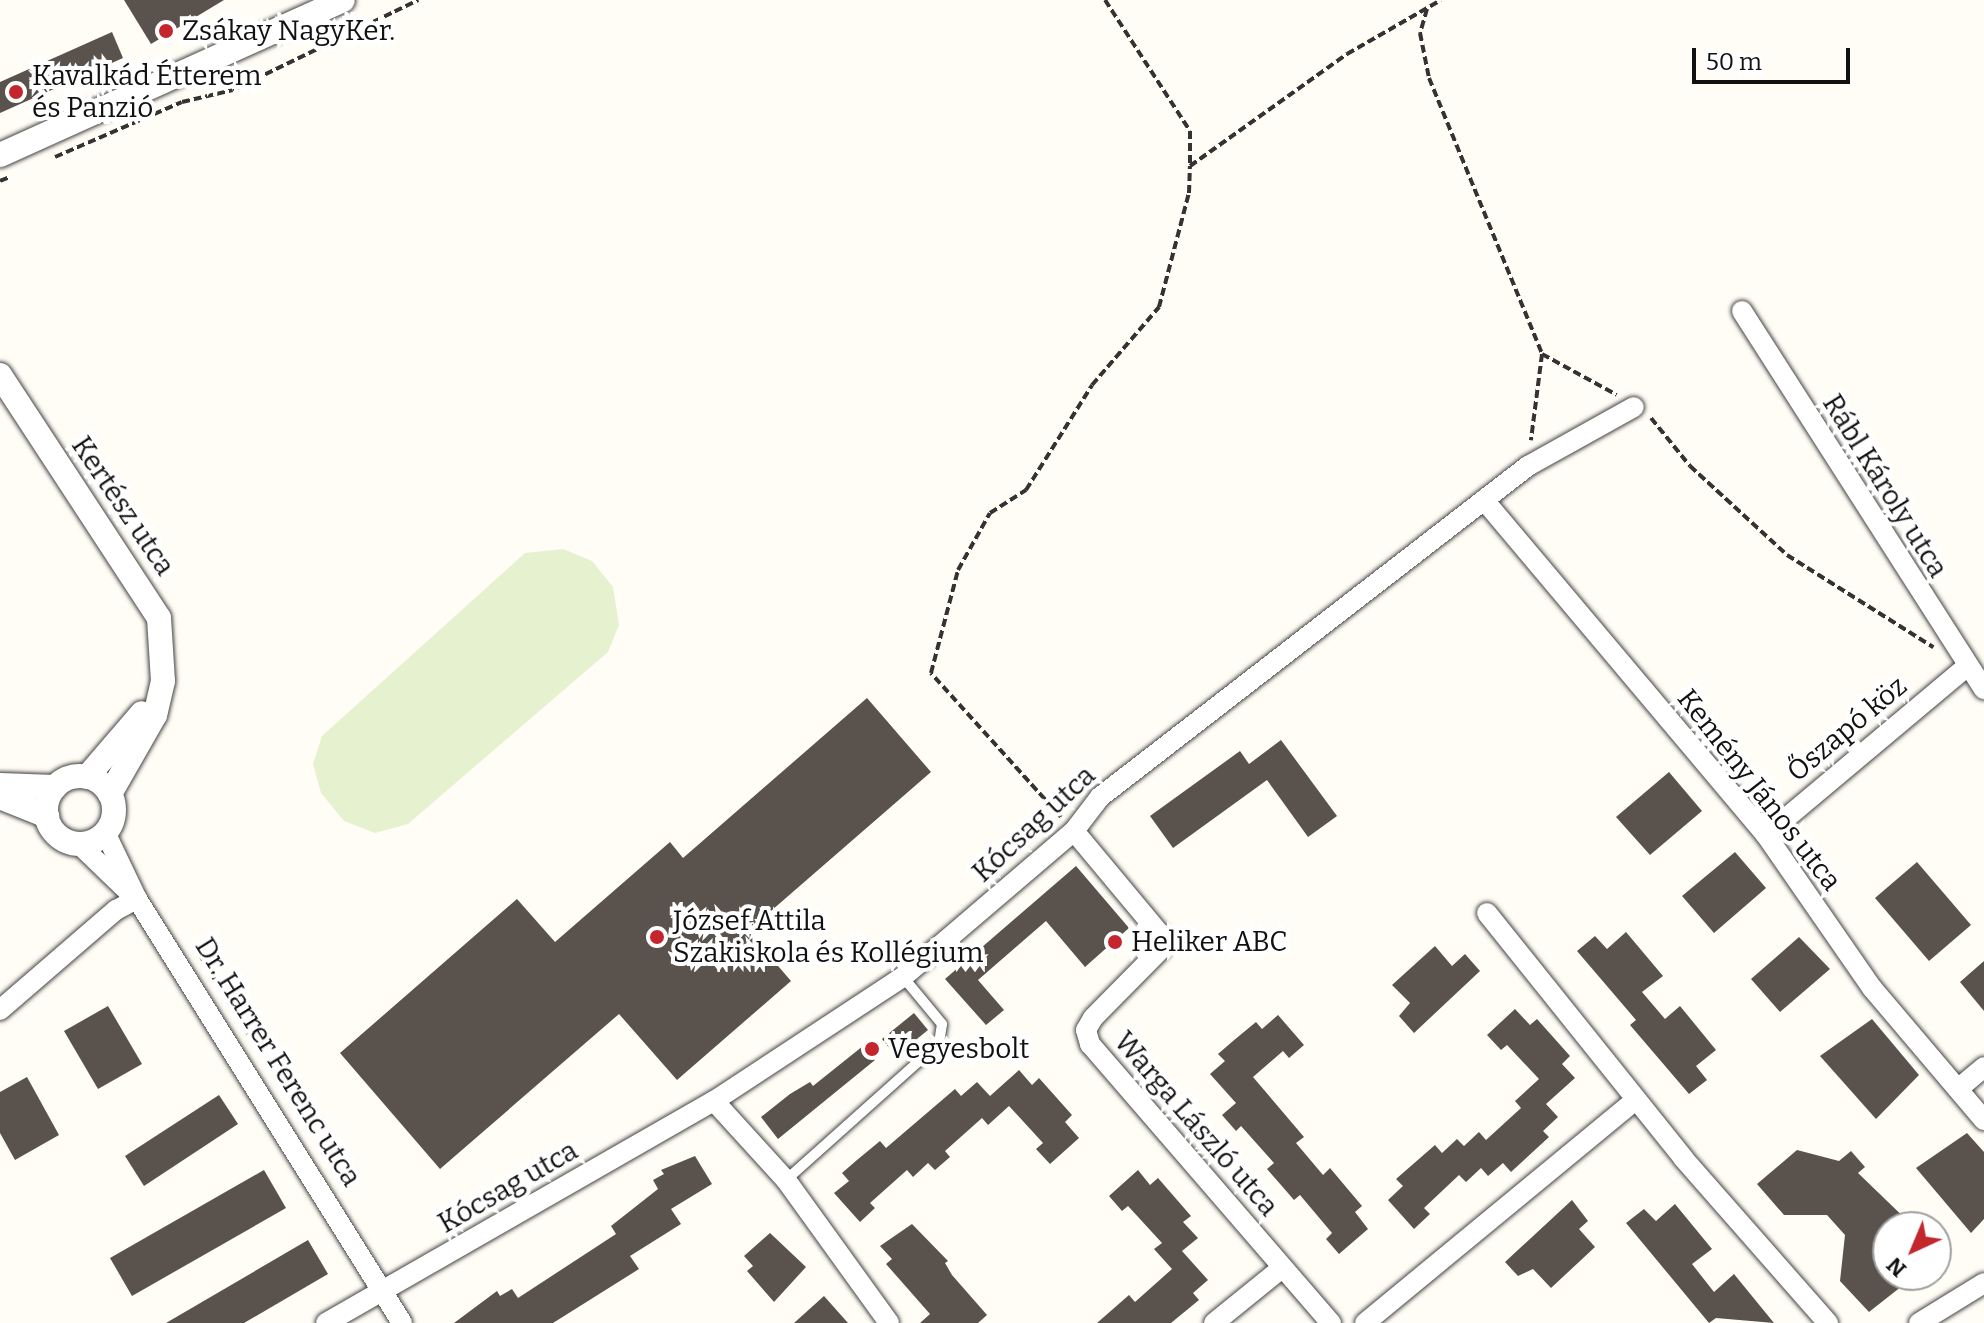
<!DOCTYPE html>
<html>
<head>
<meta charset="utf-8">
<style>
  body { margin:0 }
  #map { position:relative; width:1984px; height:1323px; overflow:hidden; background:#fffdf5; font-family:Bitter,serif }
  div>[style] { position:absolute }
  .pitch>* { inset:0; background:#e6f2cf }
  .building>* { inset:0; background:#5a524d }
  .path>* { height:4px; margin-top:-2px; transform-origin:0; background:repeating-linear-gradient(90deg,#333 0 8px,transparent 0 12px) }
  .roads { filter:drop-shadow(0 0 2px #444) drop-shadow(0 0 2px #444) }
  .service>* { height:10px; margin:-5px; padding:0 5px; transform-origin:5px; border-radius:5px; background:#fff }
  .minor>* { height:20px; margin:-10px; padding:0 10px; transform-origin:10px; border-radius:10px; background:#fff }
  .tertiary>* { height:24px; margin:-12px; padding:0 12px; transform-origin:12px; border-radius:12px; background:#fff }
  .tertiary>.ring { margin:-12px; padding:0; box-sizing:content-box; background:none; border:24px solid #fff; border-radius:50% }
  .dots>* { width:22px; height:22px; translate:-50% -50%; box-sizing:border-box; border:4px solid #fff; border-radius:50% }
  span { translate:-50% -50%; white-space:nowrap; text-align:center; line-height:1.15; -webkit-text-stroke:8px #fff; paint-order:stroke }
  .poi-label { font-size:28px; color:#111 }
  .left { translate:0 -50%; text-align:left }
  .street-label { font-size:28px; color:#111 }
  .north { position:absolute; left:1872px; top:1211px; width:80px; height:80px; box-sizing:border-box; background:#fff; border:2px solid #a0a0a0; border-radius:50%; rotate:224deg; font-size:22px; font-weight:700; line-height:32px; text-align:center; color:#111 }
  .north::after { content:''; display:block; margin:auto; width:28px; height:36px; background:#c4262e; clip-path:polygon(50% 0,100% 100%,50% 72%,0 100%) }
  .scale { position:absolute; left:1692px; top:48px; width:158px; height:36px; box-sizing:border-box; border:4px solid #111; border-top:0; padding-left:10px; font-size:24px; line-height:28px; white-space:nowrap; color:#111; -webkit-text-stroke:6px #fff; paint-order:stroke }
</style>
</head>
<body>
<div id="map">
  <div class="pitch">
    <div style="clip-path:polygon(563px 549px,592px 561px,613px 587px,619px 625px,608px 652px,408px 824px,375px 833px,344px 821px,321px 793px,313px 764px,322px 736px,525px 553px)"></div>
  </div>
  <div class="building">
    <div style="clip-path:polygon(124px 0,224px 0,151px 44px)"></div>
    <div style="clip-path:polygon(112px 32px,123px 58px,0 113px,0 82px)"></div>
    <div style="clip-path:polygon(867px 698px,931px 772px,748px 931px,791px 981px,677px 1080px,619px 1014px,440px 1169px,340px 1053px,517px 899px,555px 942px,670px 842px,683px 858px)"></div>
    <div style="clip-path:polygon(1281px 740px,1337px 816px,1308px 837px,1267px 780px,1173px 848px,1150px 816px,1240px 751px,1249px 764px)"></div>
    <div style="clip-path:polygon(1669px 772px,1702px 811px,1650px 855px,1616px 817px)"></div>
    <div style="clip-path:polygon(1735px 852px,1766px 888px,1714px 933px,1682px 896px)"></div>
    <div style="clip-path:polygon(1917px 862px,1971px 925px,1929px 961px,1875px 898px)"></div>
    <div style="clip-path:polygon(1076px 866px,1129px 928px,1085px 967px,1046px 921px,978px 980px,1004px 1010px,986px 1025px,945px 979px)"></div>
    <div style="clip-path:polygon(1626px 932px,1663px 976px,1642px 992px,1665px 1019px,1680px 1006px,1716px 1050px,1696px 1066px,1707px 1080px,1689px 1094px,1630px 1025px,1636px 1020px,1577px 951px,1595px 936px,1607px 949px)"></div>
    <div style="clip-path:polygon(1799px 937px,1830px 969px,1780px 1012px,1751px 979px)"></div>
    <div style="clip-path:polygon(1435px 946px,1452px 966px,1465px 954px,1480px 971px,1414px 1033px,1399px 1016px,1410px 1003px,1392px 985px)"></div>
    <div style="clip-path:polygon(1984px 961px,1984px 1011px,1960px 982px)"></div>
    <div style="clip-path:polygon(108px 1006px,142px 1064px,98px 1089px,64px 1031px)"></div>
    <div style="clip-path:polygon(1515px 1009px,1530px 1025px,1537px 1019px,1570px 1056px,1562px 1064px,1575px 1078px,1546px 1104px,1558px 1117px,1543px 1131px,1549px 1137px,1511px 1172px,1503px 1163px,1488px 1176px,1481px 1168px,1466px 1182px,1459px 1175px,1424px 1208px,1430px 1214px,1414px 1229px,1388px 1200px,1403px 1186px,1396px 1179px,1435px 1145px,1442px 1153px,1457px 1139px,1464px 1146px,1479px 1132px,1486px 1140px,1521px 1108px,1515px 1101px,1539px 1079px,1507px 1045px,1501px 1050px,1487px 1035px)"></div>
    <div style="clip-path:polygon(914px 1013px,928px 1030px,896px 1056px,882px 1039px)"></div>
    <div style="clip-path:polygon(1278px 1015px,1304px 1045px,1289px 1058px,1283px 1051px,1253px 1077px,1304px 1137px,1296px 1143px,1323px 1175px,1330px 1168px,1362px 1206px,1355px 1212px,1368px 1229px,1339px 1254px,1326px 1239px,1332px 1233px,1300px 1195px,1294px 1200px,1281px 1185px,1267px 1169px,1274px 1163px,1241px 1126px,1236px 1131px,1222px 1115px,1236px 1103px,1210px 1074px,1225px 1061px,1218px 1054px,1233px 1041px,1256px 1022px,1262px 1029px)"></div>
    <div style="clip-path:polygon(1872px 1019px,1919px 1075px,1876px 1119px,1820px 1056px)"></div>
    <div style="clip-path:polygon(863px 1046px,875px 1060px,778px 1139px,761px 1117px,790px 1094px,810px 1082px,813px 1086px)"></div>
    <div style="clip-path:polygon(1019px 1070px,1032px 1085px,1039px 1078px,1072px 1115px,1065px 1122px,1079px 1138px,1050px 1164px,1036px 1149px,1043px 1143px,1009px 1106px,988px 1125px,982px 1118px,945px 1151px,950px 1157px,935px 1170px,928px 1163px,913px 1177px,907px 1170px,870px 1203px,875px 1208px,860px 1222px,834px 1193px,849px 1181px,842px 1173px,857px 1160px,880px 1141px,886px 1148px,955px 1089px,961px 1096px,977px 1082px,990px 1096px)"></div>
    <div style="clip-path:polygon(27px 1077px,59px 1135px,15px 1160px,0 1133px,0 1092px)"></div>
    <div style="clip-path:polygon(219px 1095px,238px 1124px,144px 1186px,125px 1156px)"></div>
    <div style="clip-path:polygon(1967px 1133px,1984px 1152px,1984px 1219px,1971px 1233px,1916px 1168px)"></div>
    <div style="clip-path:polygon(1797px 1150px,1839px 1161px,1851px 1151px,1865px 1167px,1858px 1173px,1914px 1227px,1888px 1227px,1888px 1275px,1916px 1275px,1869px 1312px,1840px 1281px,1845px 1235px,1827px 1215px,1784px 1215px,1757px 1184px)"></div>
    <div style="clip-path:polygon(695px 1156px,712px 1184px,671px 1209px,681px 1224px,630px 1256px,639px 1269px,553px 1323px,454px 1323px,497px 1291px,500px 1296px,512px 1289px,518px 1298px,616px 1234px,611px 1226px,658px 1189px,653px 1180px,664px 1174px,661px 1170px)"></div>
    <div style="clip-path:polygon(264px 1170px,286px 1208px,132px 1296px,110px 1258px)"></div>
    <div style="clip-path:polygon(1138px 1170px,1150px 1185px,1158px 1178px,1191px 1216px,1183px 1222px,1198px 1238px,1182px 1251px,1208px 1280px,1193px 1293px,1199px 1300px,1171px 1323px,1097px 1323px,1129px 1295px,1135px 1302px,1172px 1269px,1154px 1249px,1162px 1243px,1128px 1206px,1122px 1211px,1109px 1196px)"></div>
    <div style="clip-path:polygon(1572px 1200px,1588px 1221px,1579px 1229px,1595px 1247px,1551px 1288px,1533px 1269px,1518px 1276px,1505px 1262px)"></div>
    <div style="clip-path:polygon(1675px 1204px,1712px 1249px,1692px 1264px,1714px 1292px,1734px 1274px,1774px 1323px,1716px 1318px,1709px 1323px,1626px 1223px,1644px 1209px,1656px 1221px)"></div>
    <div style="clip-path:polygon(912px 1224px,948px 1261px,945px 1263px,952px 1275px,987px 1315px,978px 1323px,920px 1323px,930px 1314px,886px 1264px,892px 1259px,880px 1246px)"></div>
    <div style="clip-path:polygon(770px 1233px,806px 1267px,774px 1302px,747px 1271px,753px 1266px,744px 1256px)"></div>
    <div style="clip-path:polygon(308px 1240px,328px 1274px,244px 1323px,166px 1323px)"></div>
    <div style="clip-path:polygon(824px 1296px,848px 1323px,794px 1323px)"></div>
  </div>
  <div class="path">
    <div style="left:1105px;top:0;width:156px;rotate:57deg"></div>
    <div style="left:1190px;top:131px;width:35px;rotate:90deg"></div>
    <div style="left:1427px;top:9px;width:25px;rotate:106deg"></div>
    <div style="left:1420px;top:33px;width:46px;rotate:78.7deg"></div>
    <div style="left:1429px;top:78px;width:298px;rotate:67.7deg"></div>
    <div style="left:1542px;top:354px;width:87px;rotate:97.3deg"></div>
    <div style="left:55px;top:157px;width:138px;rotate:-23.4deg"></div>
    <div style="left:182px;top:102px;width:52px;rotate:-13.2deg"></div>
    <div style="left:233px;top:90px;width:206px;rotate:-25.9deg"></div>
    <div style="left:0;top:181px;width:11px;rotate:-22deg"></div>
    <div style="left:1542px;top:354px;width:85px;rotate:28.7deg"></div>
    <div style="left:1651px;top:418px;width:62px;rotate:50.9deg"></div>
    <div style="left:1690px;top:466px;width:132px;rotate:42.5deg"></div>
    <div style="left:1787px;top:555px;width:173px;rotate:32.2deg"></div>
    <div style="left:1061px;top:817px;width:194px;rotate:-132.1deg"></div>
    <div style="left:931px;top:673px;width:106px;rotate:-75.3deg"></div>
    <div style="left:958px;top:570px;width:65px;rotate:-60.7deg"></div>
    <div style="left:990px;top:513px;width:43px;rotate:-32.6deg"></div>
    <div style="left:1026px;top:490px;width:124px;rotate:-57.8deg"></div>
    <div style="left:1092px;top:385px;width:103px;rotate:-49.3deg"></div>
    <div style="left:1159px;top:307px;width:118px;rotate:-75.3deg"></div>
    <div style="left:1189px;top:193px;width:27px;rotate:-88deg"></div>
    <div style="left:1190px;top:166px;width:193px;rotate:-35.5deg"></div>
    <div style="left:1347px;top:54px;width:108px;rotate:-29.9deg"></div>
    <div style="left:201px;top:957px;width:90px;rotate:58.6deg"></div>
  </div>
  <div class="roads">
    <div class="service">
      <div style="left:786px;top:1180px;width:205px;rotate:-41.8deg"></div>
      <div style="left:939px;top:1043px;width:19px;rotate:-81deg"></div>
      <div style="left:942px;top:1024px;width:61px;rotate:-129.7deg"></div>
    </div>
    <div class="minor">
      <div style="left:1742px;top:311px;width:449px;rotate:57.4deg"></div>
      <div style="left:1484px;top:500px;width:438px;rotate:49.9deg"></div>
      <div style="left:1766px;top:835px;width:186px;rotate:55.3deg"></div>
      <div style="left:1872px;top:988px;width:173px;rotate:49.7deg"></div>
      <div style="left:1074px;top:831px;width:133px;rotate:50.2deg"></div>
      <div style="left:1159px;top:933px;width:15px;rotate:79deg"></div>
      <div style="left:1162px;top:948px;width:98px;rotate:134.6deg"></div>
      <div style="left:1093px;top:1018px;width:14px;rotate:120deg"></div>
      <div style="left:1086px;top:1030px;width:15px;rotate:74deg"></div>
      <div style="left:1090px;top:1044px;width:369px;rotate:49.2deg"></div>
      <div style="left:105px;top:832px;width:74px;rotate:64.5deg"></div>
      <div style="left:137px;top:899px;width:500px;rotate:57.99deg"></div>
      <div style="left:1766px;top:835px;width:261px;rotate:-40deg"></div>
      <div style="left:79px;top:844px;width:72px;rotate:43.9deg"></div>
      <div style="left:1487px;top:913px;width:314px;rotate:51.3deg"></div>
      <div style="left:1683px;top:1158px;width:220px;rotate:48.7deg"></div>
      <div style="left:0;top:1010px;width:153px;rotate:-40.8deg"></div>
      <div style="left:116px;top:910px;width:24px;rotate:-28deg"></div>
      <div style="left:1958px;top:1089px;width:34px;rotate:-40deg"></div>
      <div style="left:714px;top:1101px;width:107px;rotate:47.7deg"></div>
      <div style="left:786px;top:1180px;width:176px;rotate:54.2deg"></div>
      <div style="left:326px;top:1323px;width:447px;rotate:-29.8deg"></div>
      <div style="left:714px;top:1101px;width:226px;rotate:-33.3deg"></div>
      <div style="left:903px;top:977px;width:225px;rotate:-40.5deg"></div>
      <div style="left:1074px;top:831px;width:43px;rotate:-52.6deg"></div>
      <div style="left:1100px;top:797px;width:541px;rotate:-37.72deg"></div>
      <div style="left:1528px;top:466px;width:121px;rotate:-29.1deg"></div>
      <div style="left:1214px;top:1323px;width:87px;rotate:-39deg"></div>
      <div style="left:1365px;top:1323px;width:351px;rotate:-39.5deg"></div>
      <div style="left:1919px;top:1323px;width:76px;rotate:-31.6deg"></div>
    </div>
    <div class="tertiary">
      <div style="left:0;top:155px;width:376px;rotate:-24.3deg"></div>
      <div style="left:0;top:375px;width:290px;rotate:56.8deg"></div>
      <div style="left:159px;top:618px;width:63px;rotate:86.4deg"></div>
      <div style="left:163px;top:681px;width:35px;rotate:103deg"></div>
      <div style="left:155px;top:715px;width:91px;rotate:119.7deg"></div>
      <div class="ring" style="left:46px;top:776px;width:44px;height:44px"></div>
      <div style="left:87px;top:777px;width:84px;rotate:-49.3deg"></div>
      <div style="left:0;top:785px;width:55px;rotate:2.1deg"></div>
      <div style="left:0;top:797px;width:51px;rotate:22deg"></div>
    </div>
  </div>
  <div class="dots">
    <div style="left:166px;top:31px;background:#c4262e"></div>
    <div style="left:16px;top:92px;background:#c4262e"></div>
    <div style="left:657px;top:937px;background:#c4262e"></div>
    <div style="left:1115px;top:942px;background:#c4262e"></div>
    <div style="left:872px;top:1049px;background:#c4262e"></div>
  </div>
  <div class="poi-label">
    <span class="left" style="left:182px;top:31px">Zsákay NagyKer.</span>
    <span class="left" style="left:32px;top:92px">Kavalkád Étterem<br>és Panzió</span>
    <span class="left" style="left:673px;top:937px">József Attila<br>Szakiskola és Kollégium</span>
    <span class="left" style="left:1131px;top:942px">Heliker ABC</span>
    <span class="left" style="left:888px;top:1049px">Vegyesbolt</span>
  </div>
  <div class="street-label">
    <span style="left:1885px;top:486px;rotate:58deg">Rábl Károly utca</span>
    <span style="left:123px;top:506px;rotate:56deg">Kertész utca</span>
    <span style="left:1847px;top:729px;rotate:-40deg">Őszapó köz</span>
    <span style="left:1759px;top:790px;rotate:52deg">Kemény János utca</span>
    <span style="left:1034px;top:824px;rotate:-43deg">Kócsag utca</span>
    <span style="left:278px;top:1062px;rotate:58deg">Dr. Harrer Ferenc utca</span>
    <span style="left:1196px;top:1124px;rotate:49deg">Warga László utca</span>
    <span style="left:508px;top:1187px;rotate:-30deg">Kócsag utca</span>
  </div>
  <div class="north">N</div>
  <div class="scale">50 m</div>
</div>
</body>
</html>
